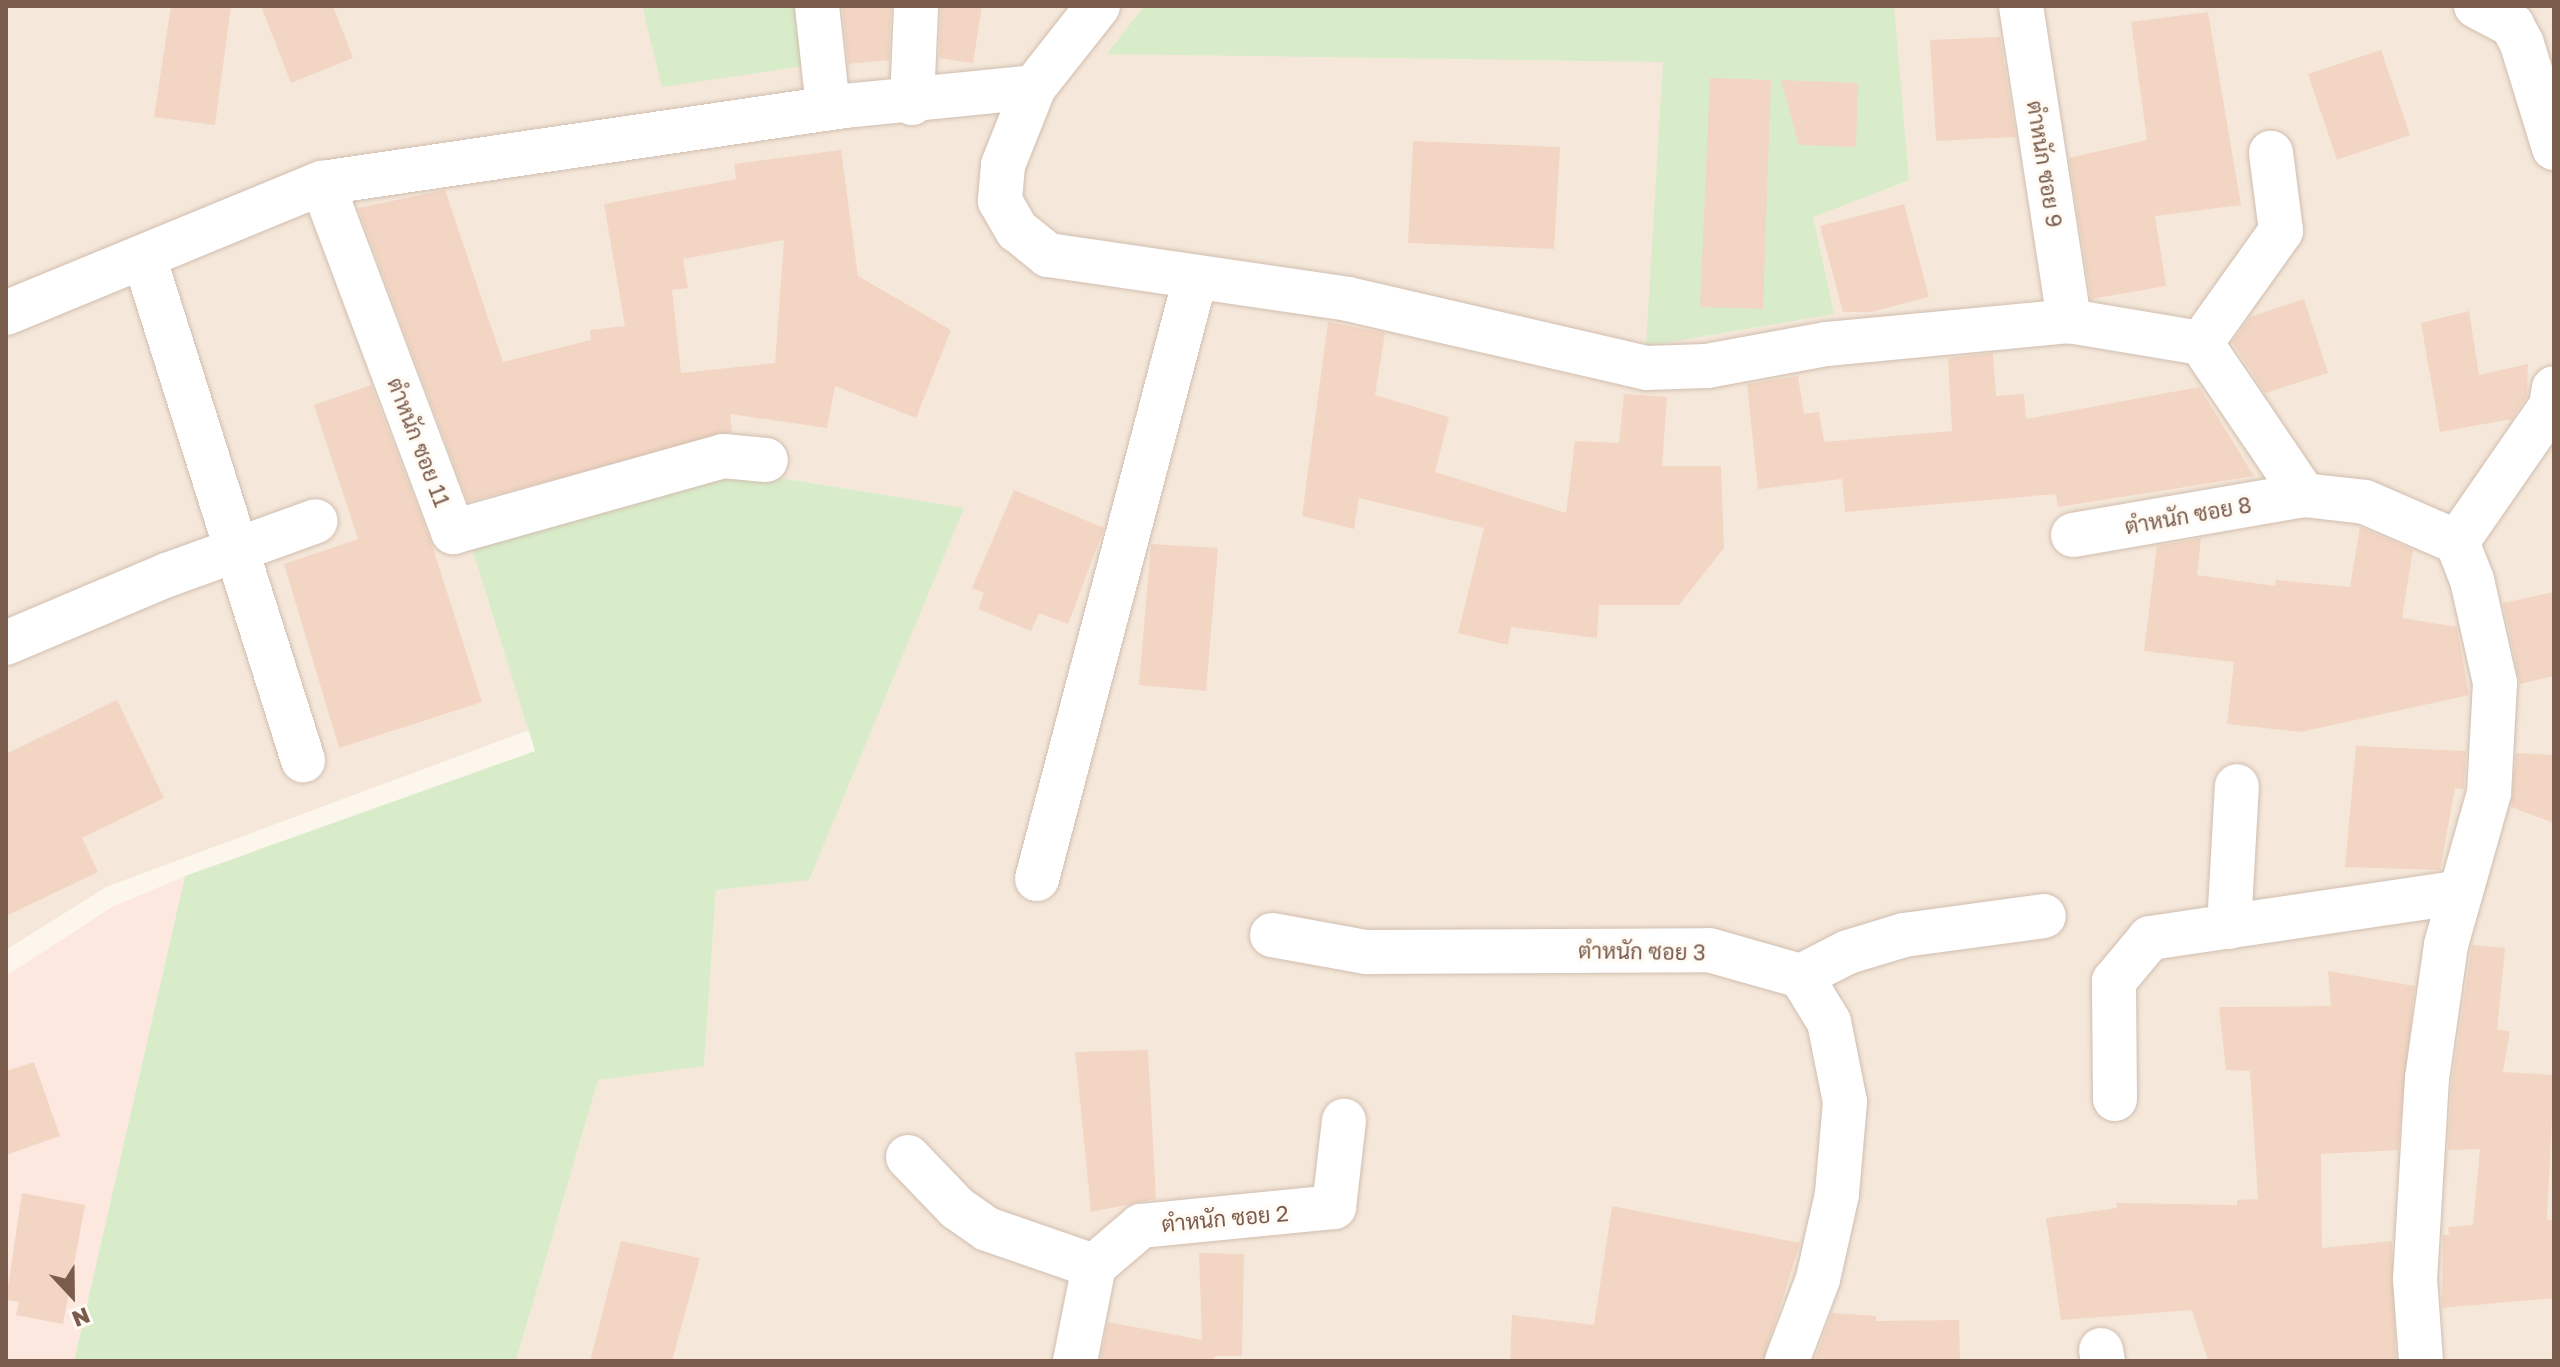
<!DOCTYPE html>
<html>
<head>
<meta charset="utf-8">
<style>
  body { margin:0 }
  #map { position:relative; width:2560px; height:1367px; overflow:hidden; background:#fdf6ec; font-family:"Golos Text",Sarabun,sans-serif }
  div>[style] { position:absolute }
  .residential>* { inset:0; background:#f5e8da }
  .commercial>* { inset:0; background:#fde8e0 }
  .green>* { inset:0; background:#d8ecc9 }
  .building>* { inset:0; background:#f3d5c3 }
  .roads { filter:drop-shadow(0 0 2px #d1beb0) drop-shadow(0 0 2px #d1beb0) }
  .street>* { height:44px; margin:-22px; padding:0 22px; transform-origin:22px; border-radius:22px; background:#fff }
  span { translate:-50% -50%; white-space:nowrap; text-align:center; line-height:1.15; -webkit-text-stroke:6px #fffaf3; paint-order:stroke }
  .street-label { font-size:22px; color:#7a5c4d }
  .frame { position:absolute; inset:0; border:8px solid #7a5c4d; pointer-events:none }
  .north { position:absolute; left:32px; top:1255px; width:80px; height:80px; -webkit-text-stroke:6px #fffaf3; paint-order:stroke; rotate:158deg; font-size:22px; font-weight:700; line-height:32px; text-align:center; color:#7a5c4d }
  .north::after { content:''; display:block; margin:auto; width:28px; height:36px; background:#7a5c4d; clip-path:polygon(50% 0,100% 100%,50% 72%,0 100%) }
</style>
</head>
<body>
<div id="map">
  <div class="residential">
    <div style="clip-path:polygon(6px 6px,642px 6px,663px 87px,816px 6px,2554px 6px,2554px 1361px,516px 1361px,598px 1079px,704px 1065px,716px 890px,963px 508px,725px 469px,470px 542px,529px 730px,106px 887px,6px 950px)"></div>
  </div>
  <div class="commercial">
    <div style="clip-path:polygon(185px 876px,74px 1361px,6px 1361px,6px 976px,112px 907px)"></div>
  </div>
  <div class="green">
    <div style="clip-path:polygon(642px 6px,816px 6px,825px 63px,662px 87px)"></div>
    <div style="clip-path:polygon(1144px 6px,1894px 6px,1909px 180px,1813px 217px,1834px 314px,1646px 346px,1663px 62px,1107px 54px)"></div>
    <div style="clip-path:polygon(725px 469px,964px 508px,809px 880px,716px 890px,704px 1066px,598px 1080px,516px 1361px,74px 1361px,185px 876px,535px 751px,470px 542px)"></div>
  </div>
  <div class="building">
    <div style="clip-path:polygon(171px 6px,231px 6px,215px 125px,154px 117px)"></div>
    <div style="clip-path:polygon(261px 6px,333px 6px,353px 58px,291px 83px)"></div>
    <div style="clip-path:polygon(842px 6px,891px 6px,889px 60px,848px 64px)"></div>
    <div style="clip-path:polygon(941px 6px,982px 6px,973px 63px,939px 58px)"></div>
    <div style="clip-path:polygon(2208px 12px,2241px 205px,2155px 216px,2166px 286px,2091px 299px,2069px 158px,2147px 140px,2131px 22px)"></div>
    <div style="clip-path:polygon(2000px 37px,2016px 137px,1936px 141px,1930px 40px)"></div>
    <div style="clip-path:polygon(2381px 50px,2410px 135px,2337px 160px,2308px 74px)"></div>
    <div style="clip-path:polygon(1710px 78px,1771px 80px,1763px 309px,1700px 307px)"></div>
    <div style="clip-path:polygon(1781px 80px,1858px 83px,1856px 147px,1799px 145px)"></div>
    <div style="clip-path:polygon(1413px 141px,1560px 147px,1554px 249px,1408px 243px)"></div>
    <div style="clip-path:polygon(evenodd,841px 150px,858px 276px,951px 330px,916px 418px,835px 386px,827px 428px,730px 414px,732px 432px,468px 502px,358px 208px,445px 190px,503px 362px,591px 340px,590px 330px,625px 326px,604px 204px,736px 179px,734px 164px,841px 150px,784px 240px,775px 363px,681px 373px,672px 290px,688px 288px,683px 259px,784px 240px)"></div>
    <div style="clip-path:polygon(1904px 204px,1929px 297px,1871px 312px,1843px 312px,1820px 226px)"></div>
    <div style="clip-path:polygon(2304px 299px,2328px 373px,2265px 393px,2232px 342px,2250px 317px)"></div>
    <div style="clip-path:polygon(2469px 311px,2479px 375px,2528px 364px,2527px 396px,2512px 419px,2440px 432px,2421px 323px)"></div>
    <div style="clip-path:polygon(1328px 322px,1385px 333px,1375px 395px,1449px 417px,1435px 472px,1566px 513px,1575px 441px,1619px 443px,1624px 394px,1667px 397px,1662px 466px,1721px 466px,1724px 548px,1679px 605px,1599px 605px,1597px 638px,1511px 627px,1508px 645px,1458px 633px,1484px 528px,1359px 498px,1354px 529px,1302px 516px)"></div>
    <div style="clip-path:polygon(1993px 353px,1996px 396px,2024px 394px,2026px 419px,2199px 387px,2254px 476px,2058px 507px,2056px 494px,1845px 512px,1842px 479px,1758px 489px,1747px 384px,1798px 376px,1804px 414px,1819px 412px,1824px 442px,1952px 431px,1948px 358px)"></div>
    <div style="clip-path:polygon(371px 385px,432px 545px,482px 702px,339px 748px,284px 564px,358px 539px,314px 405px)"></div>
    <div style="clip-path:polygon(1014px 490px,1104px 528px,1068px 624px,1039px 613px,1031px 631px,978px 609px,984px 593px,972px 588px)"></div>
    <div style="clip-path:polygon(2360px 527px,2413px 550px,2402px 618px,2457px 627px,2469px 695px,2301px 732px,2227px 724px,2234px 662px,2144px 651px,2157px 546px,2201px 538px,2197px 575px,2275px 586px,2276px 580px,2350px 587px)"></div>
    <div style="clip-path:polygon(1151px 544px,1218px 548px,1206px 691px,1139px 685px)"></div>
    <div style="clip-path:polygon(2554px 592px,2554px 676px,2520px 684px,2503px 603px)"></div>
    <div style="clip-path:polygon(117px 700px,164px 798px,82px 838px,98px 872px,6px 916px,6px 754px)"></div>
    <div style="clip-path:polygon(2356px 746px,2466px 751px,2464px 789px,2455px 788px,2440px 870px,2345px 867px)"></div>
    <div style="clip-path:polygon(2516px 753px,2554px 755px,2554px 823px,2511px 807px)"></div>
    <div style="clip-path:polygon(2472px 945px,2505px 948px,2497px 1030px,2510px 1031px,2503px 1072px,2554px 1075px,2547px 1220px,2554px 1220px,2554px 1298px,2442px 1308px,2443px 1235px,2449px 1235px,2448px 1227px,2473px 1225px,2480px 1149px,2448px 1150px,2452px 1081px)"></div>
    <div style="clip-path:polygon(2328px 971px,2415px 986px,2398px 1150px,2321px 1154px,2322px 1248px,2392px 1241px,2396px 1361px,2208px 1361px,2192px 1310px,2061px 1320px,2046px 1218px,2117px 1208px,2116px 1203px,2237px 1205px,2237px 1200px,2258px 1199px,2250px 1071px,2226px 1070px,2219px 1007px,2331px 1006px)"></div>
    <div style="clip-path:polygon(1148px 1050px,1156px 1199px,1091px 1212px,1075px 1052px)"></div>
    <div style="clip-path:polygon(34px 1062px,60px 1136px,6px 1155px,6px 1071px)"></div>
    <div style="clip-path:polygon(22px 1193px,85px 1205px,63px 1324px,16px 1315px,19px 1302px,6px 1300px)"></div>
    <div style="clip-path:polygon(1612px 1206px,1800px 1243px,1763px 1361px,1510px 1361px,1512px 1315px,1594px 1325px)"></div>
    <div style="clip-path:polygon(621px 1241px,700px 1258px,672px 1361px,590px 1361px)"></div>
    <div style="clip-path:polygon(1199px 1253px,1244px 1254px,1242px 1356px,1215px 1356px,1214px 1361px,1100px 1361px,1108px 1322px,1202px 1340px)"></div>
    <div style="clip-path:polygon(1832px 1313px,1876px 1316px,1876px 1321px,1959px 1320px,1960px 1361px,1814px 1361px)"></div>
  </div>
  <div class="roads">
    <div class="street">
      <div style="left:817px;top:6px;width:103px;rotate:83.8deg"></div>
      <div style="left:1098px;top:6px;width:103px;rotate:128.3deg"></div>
      <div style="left:1034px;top:87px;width:84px;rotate:111.7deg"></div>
      <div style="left:1003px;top:165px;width:36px;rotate:95deg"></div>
      <div style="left:1000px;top:201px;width:34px;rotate:60deg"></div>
      <div style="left:1017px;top:230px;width:40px;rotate:39deg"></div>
      <div style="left:1048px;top:255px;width:303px;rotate:8.3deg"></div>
      <div style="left:1348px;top:299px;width:306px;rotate:13deg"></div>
      <div style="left:1646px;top:368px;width:61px;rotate:-1.9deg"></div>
      <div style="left:1707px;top:366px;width:122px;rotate:-10.4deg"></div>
      <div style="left:1827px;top:344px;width:243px;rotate:-5.4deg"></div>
      <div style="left:2069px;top:321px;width:134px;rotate:9.5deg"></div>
      <div style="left:2201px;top:343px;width:184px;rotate:55.9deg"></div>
      <div style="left:2304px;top:495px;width:61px;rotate:6.5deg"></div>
      <div style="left:2365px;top:502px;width:100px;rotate:23.5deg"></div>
      <div style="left:2457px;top:542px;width:41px;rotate:68.5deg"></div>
      <div style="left:2472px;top:580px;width:106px;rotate:77.4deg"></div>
      <div style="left:2495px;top:683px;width:110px;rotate:93.1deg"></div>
      <div style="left:2489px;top:793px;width:158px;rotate:105.8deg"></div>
      <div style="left:2446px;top:945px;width:134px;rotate:98.1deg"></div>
      <div style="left:2427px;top:1078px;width:201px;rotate:93.4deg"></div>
      <div style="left:2415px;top:1279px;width:82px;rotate:85.8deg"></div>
      <div style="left:2021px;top:6px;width:319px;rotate:81.3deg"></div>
      <div style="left:2476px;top:6px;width:41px;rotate:27.8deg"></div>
      <div style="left:2512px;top:25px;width:21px;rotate:62deg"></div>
      <div style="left:2522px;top:44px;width:109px;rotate:72.9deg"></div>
      <div style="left:912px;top:103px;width:97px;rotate:-87.6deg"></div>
      <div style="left:322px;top:183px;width:373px;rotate:69.4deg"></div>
      <div style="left:453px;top:532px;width:280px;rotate:-15.7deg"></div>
      <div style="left:723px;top:456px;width:43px;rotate:5.3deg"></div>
      <div style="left:144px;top:257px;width:528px;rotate:72.46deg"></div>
      <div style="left:6px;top:313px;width:342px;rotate:-22.4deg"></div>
      <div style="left:322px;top:183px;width:529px;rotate:-8.38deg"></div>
      <div style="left:845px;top:106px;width:190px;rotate:-5.7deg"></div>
      <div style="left:2201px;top:343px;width:138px;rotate:-54.5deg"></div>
      <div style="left:2281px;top:231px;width:79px;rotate:-97.3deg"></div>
      <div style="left:2073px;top:535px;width:234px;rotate:-9.8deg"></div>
      <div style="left:2457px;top:542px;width:165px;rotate:-55.3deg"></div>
      <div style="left:2551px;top:406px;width:18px;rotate:-81deg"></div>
      <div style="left:6px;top:643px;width:175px;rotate:-22.9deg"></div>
      <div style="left:167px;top:575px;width:158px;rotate:-19.9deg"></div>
      <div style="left:1037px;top:879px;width:620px;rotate:-75.25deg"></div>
      <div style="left:2229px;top:927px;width:141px;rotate:-86.8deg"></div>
      <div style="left:1272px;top:935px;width:96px;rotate:10.3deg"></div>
      <div style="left:1366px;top:952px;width:343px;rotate:-0.3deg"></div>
      <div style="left:1709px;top:950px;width:96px;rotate:15.8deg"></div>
      <div style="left:1801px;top:976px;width:54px;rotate:58.7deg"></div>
      <div style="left:1829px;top:1022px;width:82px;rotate:78.7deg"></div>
      <div style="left:1845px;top:1102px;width:92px;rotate:95deg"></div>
      <div style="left:1837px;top:1194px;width:87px;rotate:102.6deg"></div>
      <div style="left:1818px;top:1279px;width:88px;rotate:110.7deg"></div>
      <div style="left:1801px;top:976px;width:53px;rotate:-27.1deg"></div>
      <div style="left:1848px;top:952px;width:59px;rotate:-16.9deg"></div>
      <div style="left:1904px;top:935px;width:141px;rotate:-7.7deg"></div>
      <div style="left:2115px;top:1099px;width:118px;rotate:-90.5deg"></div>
      <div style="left:2114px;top:981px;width:56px;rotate:-50.1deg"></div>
      <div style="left:2150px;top:938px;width:314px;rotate:-8.4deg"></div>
      <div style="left:908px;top:1157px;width:71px;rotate:46.1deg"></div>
      <div style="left:957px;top:1208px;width:37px;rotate:35deg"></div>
      <div style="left:987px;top:1229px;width:113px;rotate:19.1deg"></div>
      <div style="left:2101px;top:1350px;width:11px;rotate:80deg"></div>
      <div style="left:1075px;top:1361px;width:97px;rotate:-78.7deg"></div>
      <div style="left:1094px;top:1266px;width:62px;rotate:-40.4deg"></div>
      <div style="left:1141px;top:1226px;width:194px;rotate:-5.6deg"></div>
      <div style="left:1334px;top:1207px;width:87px;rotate:-83.4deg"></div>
    </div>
  </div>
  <div class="street-label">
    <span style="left:2045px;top:164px;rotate:81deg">ตำหนัก ซอย 9</span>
    <span style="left:419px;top:442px;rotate:69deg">ตำหนัก ซอย 11</span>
    <span style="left:2188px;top:515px;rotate:-10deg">ตำหนัก ซอย 8</span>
    <span style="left:1642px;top:951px;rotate:1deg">ตำหนัก ซอย 3</span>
    <span style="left:1225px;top:1218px;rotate:-5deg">ตำหนัก ซอย 2</span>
  </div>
  <div class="frame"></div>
  <div class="north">N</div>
</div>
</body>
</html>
